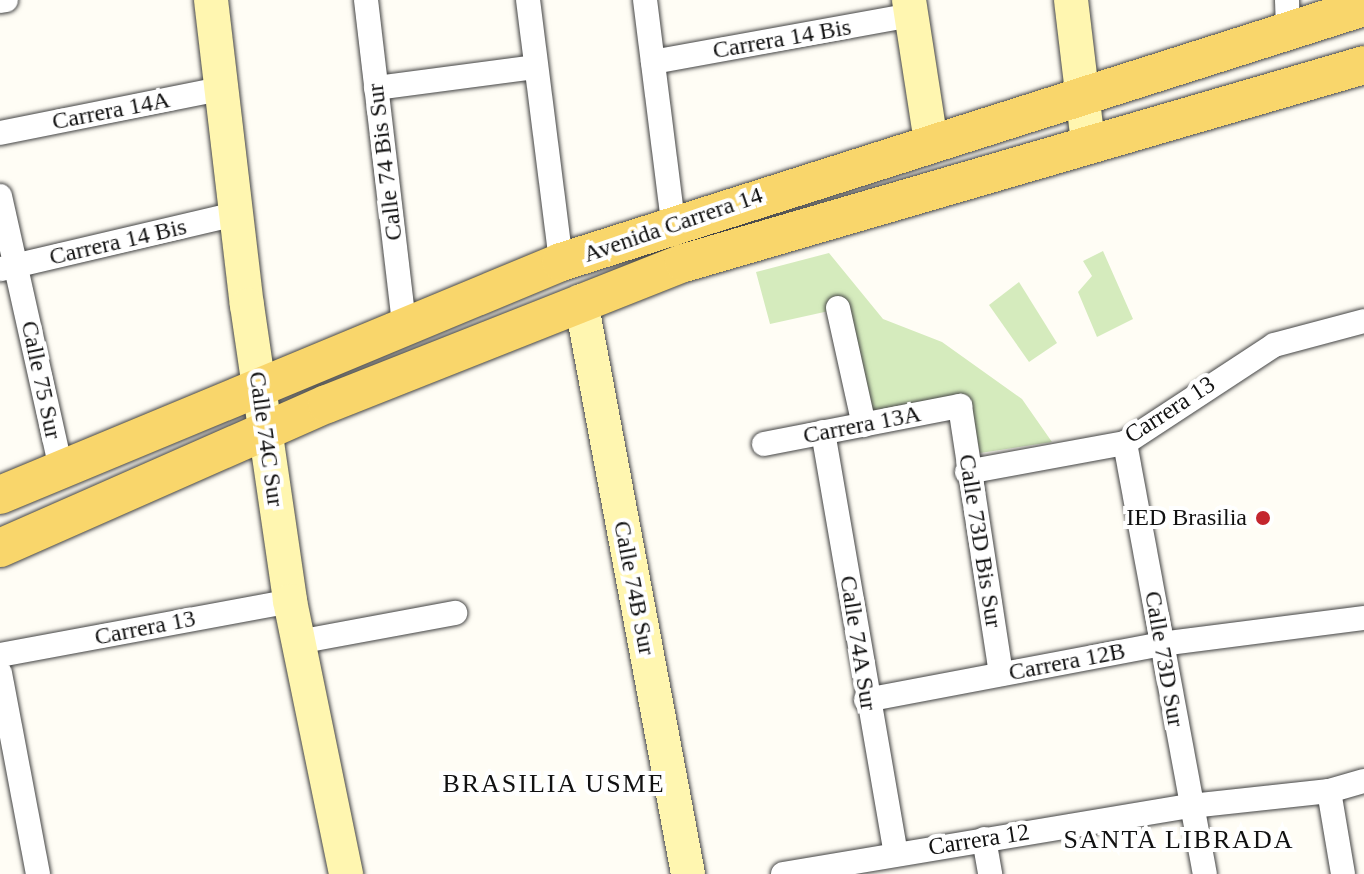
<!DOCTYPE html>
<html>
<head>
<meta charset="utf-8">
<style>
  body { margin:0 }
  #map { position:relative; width:1364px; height:874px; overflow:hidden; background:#fffdf5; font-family:"Times New Roman",serif }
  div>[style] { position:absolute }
  .green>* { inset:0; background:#d5ebbd }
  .roads { filter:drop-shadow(0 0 2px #444) drop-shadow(0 0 2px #444) }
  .street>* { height:24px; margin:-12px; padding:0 12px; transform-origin:12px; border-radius:12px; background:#fff }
  .secondary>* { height:34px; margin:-17px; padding:0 17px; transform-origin:17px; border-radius:17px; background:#fff6b0 }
  .primary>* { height:38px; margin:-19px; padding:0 19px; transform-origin:19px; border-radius:19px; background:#f9d66b }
  .dots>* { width:22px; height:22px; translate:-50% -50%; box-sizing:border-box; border:4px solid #fff; border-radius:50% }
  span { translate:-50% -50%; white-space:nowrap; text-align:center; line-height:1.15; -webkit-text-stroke:8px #fff; paint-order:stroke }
  .street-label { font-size:24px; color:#111 }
  .poi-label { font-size:24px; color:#111 }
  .right { translate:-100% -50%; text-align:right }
  .neighbourhood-label { font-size:26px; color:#111; letter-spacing:2px }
</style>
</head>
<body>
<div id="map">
  <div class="green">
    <div style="clip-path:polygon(1103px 251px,1133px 319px,1097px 337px,1078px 292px,1092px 276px,1083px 261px)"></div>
    <div style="clip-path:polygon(829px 253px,883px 319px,942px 342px,1022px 399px,1052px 442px,980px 453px,968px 397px,862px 414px,838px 309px,770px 324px,756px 272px)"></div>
    <div style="clip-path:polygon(1019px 282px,1057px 343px,1029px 362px,989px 305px)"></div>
  </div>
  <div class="roads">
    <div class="street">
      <div style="left:366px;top:0;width:327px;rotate:83.3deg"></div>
      <div style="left:528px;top:0;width:264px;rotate:82.8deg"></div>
      <div style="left:645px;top:0;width:225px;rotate:82.8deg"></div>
      <div style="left:1287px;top:0;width:31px;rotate:88deg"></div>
      <div style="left:0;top:1px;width:6px;rotate:-9deg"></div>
      <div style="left:653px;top:62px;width:262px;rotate:-10.3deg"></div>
      <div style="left:376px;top:88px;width:161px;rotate:-7.5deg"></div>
      <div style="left:0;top:133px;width:225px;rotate:-11.3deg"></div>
      <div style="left:0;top:196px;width:281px;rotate:77.4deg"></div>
      <div style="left:1px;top:269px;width:241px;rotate:-13.2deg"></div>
      <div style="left:838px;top:308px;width:120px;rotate:77.5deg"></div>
      <div style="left:823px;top:432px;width:427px;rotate:80.2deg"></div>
      <div style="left:1125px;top:443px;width:438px;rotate:79.5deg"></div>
      <div style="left:764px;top:444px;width:200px;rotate:-11deg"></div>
      <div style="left:960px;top:406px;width:271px;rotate:81.3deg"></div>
      <div style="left:967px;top:472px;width:161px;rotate:-10.4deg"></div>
      <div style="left:1125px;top:443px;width:178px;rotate:-33.3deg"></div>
      <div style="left:1274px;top:345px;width:93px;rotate:-14.9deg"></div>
      <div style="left:298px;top:642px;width:160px;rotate:-10.5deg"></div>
      <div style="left:0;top:655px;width:295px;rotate:-10.5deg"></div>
      <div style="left:0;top:673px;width:205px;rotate:79.3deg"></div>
      <div style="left:866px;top:700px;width:300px;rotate:-10.7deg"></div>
      <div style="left:1161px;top:644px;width:205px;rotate:-7.3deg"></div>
      <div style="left:1329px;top:791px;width:84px;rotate:80.4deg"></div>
      <div style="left:984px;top:839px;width:36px;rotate:80deg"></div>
      <div style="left:783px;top:874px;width:414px;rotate:-9.5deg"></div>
      <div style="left:1191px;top:806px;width:139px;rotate:-6.2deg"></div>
      <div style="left:1329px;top:791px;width:36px;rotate:-16deg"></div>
    </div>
    <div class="secondary">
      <div style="left:211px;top:0;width:307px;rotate:83.3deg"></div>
      <div style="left:247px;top:305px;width:299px;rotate:81.7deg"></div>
      <div style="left:290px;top:601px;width:279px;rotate:78.4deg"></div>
      <div style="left:909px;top:0;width:144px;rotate:81.2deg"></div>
      <div style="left:1071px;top:0;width:144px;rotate:83.2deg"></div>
      <div style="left:581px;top:301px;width:583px;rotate:79.42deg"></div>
    </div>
    <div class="primary">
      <div style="left:0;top:495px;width:607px;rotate:-22.55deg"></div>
      <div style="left:561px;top:262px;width:843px;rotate:-17.62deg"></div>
      <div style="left:0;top:548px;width:357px;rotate:-23.8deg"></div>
      <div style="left:327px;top:404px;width:384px;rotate:-21.6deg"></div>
      <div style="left:684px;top:263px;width:708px;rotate:-16.23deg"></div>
    </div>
  </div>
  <div class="dots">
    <div style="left:1263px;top:518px;background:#c4262e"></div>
  </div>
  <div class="street-label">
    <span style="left:782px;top:39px;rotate:-10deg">Carrera 14 Bis</span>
    <span style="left:111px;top:111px;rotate:-11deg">Carrera 14A</span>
    <span style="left:385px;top:162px;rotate:-97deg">Calle 74 Bis Sur</span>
    <span style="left:673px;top:225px;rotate:-19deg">Avenida Carrera 14</span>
    <span style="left:118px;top:242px;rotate:-13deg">Carrera 14 Bis</span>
    <span style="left:41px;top:380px;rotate:78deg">Calle 75 Sur</span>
    <span style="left:1170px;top:410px;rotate:-33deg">Carrera 13</span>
    <span style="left:862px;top:425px;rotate:-11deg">Carrera 13A</span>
    <span style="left:266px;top:439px;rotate:82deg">Calle 74C Sur</span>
    <span style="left:980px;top:541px;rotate:81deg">Calle 73D Bis Sur</span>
    <span style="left:634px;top:588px;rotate:79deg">Calle 74B Sur</span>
    <span style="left:145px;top:628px;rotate:-11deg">Carrera 13</span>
    <span style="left:858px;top:643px;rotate:81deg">Calle 74A Sur</span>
    <span style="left:1164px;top:659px;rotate:80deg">Calle 73D Sur</span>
    <span style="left:1067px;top:662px;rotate:-11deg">Carrera 12B</span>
    <span style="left:979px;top:840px;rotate:-9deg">Carrera 12</span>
  </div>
  <div class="poi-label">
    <span class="right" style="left:1247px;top:518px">IED Brasilia</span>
  </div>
  <div class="neighbourhood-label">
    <span style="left:554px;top:784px">BRASILIA USME</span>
    <span style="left:1179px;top:840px">SANTA LIBRADA</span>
  </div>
</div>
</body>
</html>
